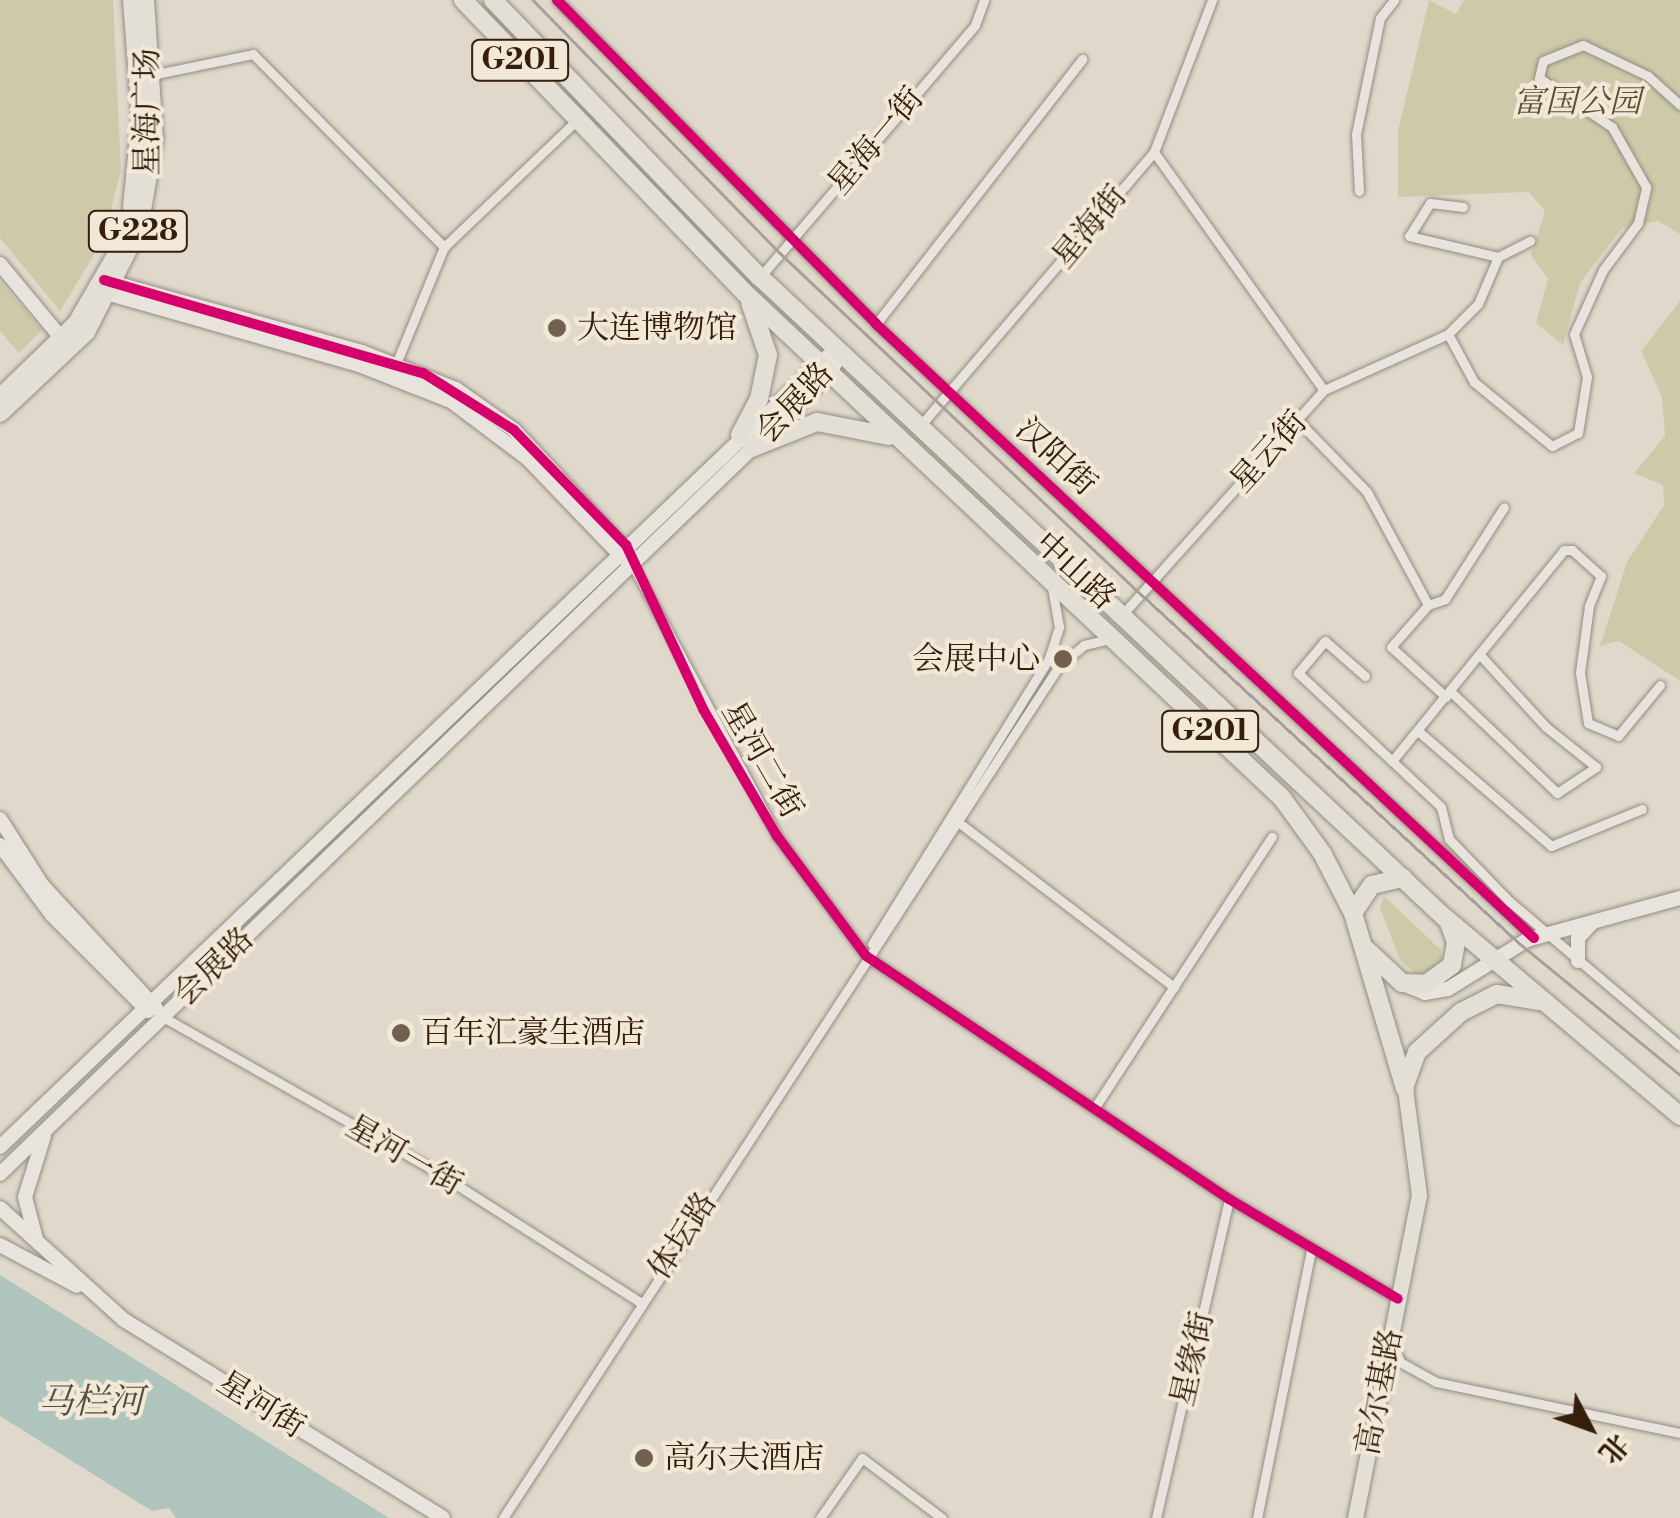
<!DOCTYPE html>
<html>
<head>
<meta charset="utf-8">
<style>
  body { margin:0 }
  #map { position:relative; width:1680px; height:1518px; overflow:hidden; background:#e0d9cb; font-family:"Libre Bodoni","Noto Serif SC",serif }
  div>[style] { position:absolute }
  .green>* { inset:0; background:#cecaa9 }
  .water>* { inset:0; background:#aec4bd }
  .roads { filter:drop-shadow(0 0 2px #938c82) drop-shadow(0 0 2px #938c82) }
  .street>* { height:9px; margin:-4.5px; padding:0 4.5px; transform-origin:4.5px; border-radius:4.5px; background:#e8e3dc }
  .secondary>* { height:14px; margin:-7px; padding:0 7px; transform-origin:7px; border-radius:7px; background:#e8e3dc }
  .primary>* { height:15px; margin:-7.5px; padding:0 7.5px; transform-origin:7.5px; border-radius:7.5px; background:#e3dfd7 }
  .highway>* { height:18px; margin:-9px; padding:0 9px; transform-origin:9px; border-radius:9px; background:#e3dfd7 }
  .tram>* { height:2.5px; margin:-1.25px; padding:0 1.25px; transform-origin:1.25px; border-radius:1.25px; background:#a5a099 }
  .cycleway>* { height:10px; margin:-5px; padding:0 5px; transform-origin:5px; border-radius:5px; background:#d6006c }
  .dots>* { width:28px; height:28px; translate:-50% -50%; box-sizing:border-box; border:5px solid #f1e8d7; border-radius:50% }
  span { translate:-50% -50%; white-space:nowrap; text-align:center; line-height:1.15; -webkit-text-stroke:8px #f1e8d7; paint-order:stroke }
  .shield-label span { padding:2px 8px; background:#f1e8d7; border:2px solid; border-radius:8px; -webkit-text-stroke-width:0 }
  .shield-label { font-size:30px; color:#351f0a; font-weight:700 }
  .park-label { font-size:32px; color:#5e4f32; font-style:italic }
  .street-label { font-size:32px; color:#351f0a }
  .poi-label { font-size:32px; color:#351f0a }
  .left { translate:0 -50%; text-align:left }
  .right { translate:-100% -50%; text-align:right }
  .water-label { font-size:35px; color:#534e3e; font-style:italic }
  .north { position:absolute; left:1540px; top:1378px; width:100px; height:100px; -webkit-text-stroke:8px #f1e8d7; paint-order:stroke; rotate:131deg; font-size:28px; font-weight:700; line-height:40px; text-align:center; color:#351f0a }
  .north::after { content:''; display:block; margin:auto; width:35px; height:45px; background:#351f0a; clip-path:polygon(50% 0,100% 100%,50% 72%,0 100%) }
</style>
</head>
<body>
<div id="map">
  <div class="green">
    <div style="clip-path:polygon(0 0,113px 0,121px 171px,103px 240px,60px 311px,0 238px)"></div>
    <div style="clip-path:polygon(1429px 0,1456px 14px,1464px 0,1680px 0,1680px 234px,1658px 221px,1622px 228px,1580px 283px,1563px 345px,1536px 323px,1548px 279px,1531px 255px,1545px 211px,1529px 192px,1398px 197px,1398px 131px)"></div>
    <div style="clip-path:polygon(0 281px,42px 330px,19px 353px,0 331px)"></div>
    <div style="clip-path:polygon(1680px 301px,1680px 681px,1619px 641px,1600px 646px,1627px 562px,1664px 505px,1663px 485px,1634px 473px,1665px 436px,1662px 397px,1641px 351px)"></div>
    <div style="clip-path:polygon(1384px 896px,1441px 950px,1442px 965px,1433px 976px,1419px 976px,1401px 962px,1380px 908px)"></div>
  </div>
  <div class="water">
    <div style="clip-path:polygon(0 1275px,389px 1518px,176px 1518px,169px 1508px,152px 1511px,0 1416px)"></div>
  </div>
  <div class="roads">
    <div class="street">
      <div style="left:557px;top:0;width:455px;rotate:45.4deg"></div>
      <div style="left:876px;top:324px;width:900px;rotate:43.02deg"></div>
      <div style="left:147px;top:76px;width:108px;rotate:-11.7deg"></div>
      <div style="left:253px;top:54px;width:272px;rotate:45.3deg"></div>
      <div style="left:1154px;top:152px;width:292px;rotate:54.5deg"></div>
      <div style="left:1359px;top:191px;width:57px;rotate:-93deg"></div>
      <div style="left:1356px;top:134px;width:118px;rotate:-78.3deg"></div>
      <div style="left:1380px;top:18px;width:23px;rotate:-52deg"></div>
      <div style="left:1463px;top:207px;width:33px;rotate:-173deg"></div>
      <div style="left:1430px;top:203px;width:39px;rotate:122deg"></div>
      <div style="left:1409px;top:236px;width:91px;rotate:13.3deg"></div>
      <div style="left:760px;top:277px;width:331px;rotate:-49.5deg"></div>
      <div style="left:975px;top:25px;width:27px;rotate:-70deg"></div>
      <div style="left:876px;top:324px;width:336px;rotate:-52.1deg"></div>
      <div style="left:1448px;top:334px;width:55px;rotate:61.6deg"></div>
      <div style="left:1474px;top:382px;width:101px;rotate:39.4deg"></div>
      <div style="left:1552px;top:446px;width:29px;rotate:-27deg"></div>
      <div style="left:1578px;top:433px;width:57px;rotate:-80.9deg"></div>
      <div style="left:1587px;top:377px;width:45px;rotate:-106.8deg"></div>
      <div style="left:1574px;top:334px;width:70px;rotate:-65.6deg"></div>
      <div style="left:1603px;top:270px;width:59px;rotate:-53.3deg"></div>
      <div style="left:1638px;top:223px;width:37px;rotate:-77deg"></div>
      <div style="left:1646px;top:187px;width:69px;rotate:-119.5deg"></div>
      <div style="left:1612px;top:127px;width:88px;rotate:-146.1deg"></div>
      <div style="left:1539px;top:78px;width:17px;rotate:-77deg"></div>
      <div style="left:1543px;top:61px;width:43px;rotate:-21.8deg"></div>
      <div style="left:1583px;top:45px;width:72px;rotate:25.5deg"></div>
      <div style="left:1648px;top:76px;width:43px;rotate:42.2deg"></div>
      <div style="left:396px;top:364px;width:126px;rotate:-67.7deg"></div>
      <div style="left:444px;top:247px;width:185px;rotate:-43.7deg"></div>
      <div style="left:1297px;top:420px;width:100px;rotate:45.8deg"></div>
      <div style="left:1367px;top:492px;width:128px;rotate:61.6deg"></div>
      <div style="left:920px;top:426px;width:360px;rotate:-49.5deg"></div>
      <div style="left:1154px;top:152px;width:163px;rotate:-69.1deg"></div>
      <div style="left:632px;top:564px;width:308px;rotate:61.9deg"></div>
      <div style="left:777px;top:836px;width:149px;rotate:53.4deg"></div>
      <div style="left:866px;top:956px;width:437px;rotate:33.8deg"></div>
      <div style="left:1229px;top:1199px;width:196px;rotate:30.6deg"></div>
      <div style="left:1122px;top:615px;width:302px;rotate:-48.1deg"></div>
      <div style="left:1324px;top:390px;width:136px;rotate:-24.3deg"></div>
      <div style="left:1448px;top:334px;width:42px;rotate:-45deg"></div>
      <div style="left:1478px;top:304px;width:51px;rotate:-66.9deg"></div>
      <div style="left:1498px;top:257px;width:36px;rotate:-27deg"></div>
      <div style="left:1365px;top:676px;width:53px;rotate:-138.8deg"></div>
      <div style="left:1325px;top:641px;width:42px;rotate:130.2deg"></div>
      <div style="left:1298px;top:673px;width:196px;rotate:43.1deg"></div>
      <div style="left:1441px;top:807px;width:33px;rotate:76deg"></div>
      <div style="left:1449px;top:839px;width:86px;rotate:45.9deg"></div>
      <div style="left:1509px;top:901px;width:224px;rotate:40.3deg"></div>
      <div style="left:1450px;top:691px;width:148px;rotate:43.6deg"></div>
      <div style="left:1557px;top:793px;width:47px;rotate:-33.7deg"></div>
      <div style="left:1596px;top:767px;width:64px;rotate:-141.3deg"></div>
      <div style="left:1546px;top:727px;width:98px;rotate:-132.5deg"></div>
      <div style="left:1446px;top:697px;width:74px;rotate:-137.7deg"></div>
      <div style="left:1391px;top:647px;width:56px;rotate:-48.6deg"></div>
      <div style="left:1428px;top:605px;width:18px;rotate:-19deg"></div>
      <div style="left:1445px;top:599px;width:109px;rotate:-57.3deg"></div>
      <div style="left:1418px;top:731px;width:176px;rotate:40.8deg"></div>
      <div style="left:1551px;top:846px;width:98px;rotate:-22.1deg"></div>
      <div style="left:1392px;top:761px;width:272px;rotate:-50.8deg"></div>
      <div style="left:1564px;top:550px;width:8px"></div>
      <div style="left:1572px;top:550px;width:39px;rotate:42deg"></div>
      <div style="left:1601px;top:576px;width:32px;rotate:112deg"></div>
      <div style="left:1589px;top:606px;width:68px;rotate:97.7deg"></div>
      <div style="left:1580px;top:673px;width:51px;rotate:80.9deg"></div>
      <div style="left:1588px;top:723px;width:33px;rotate:23deg"></div>
      <div style="left:1618px;top:736px;width:66px;rotate:-50.5deg"></div>
      <div style="left:962px;top:825px;width:267px;rotate:37.4deg"></div>
      <div style="left:872px;top:944px;width:336px;rotate:-58.2deg"></div>
      <div style="left:1049px;top:658px;width:33px;rotate:-72deg"></div>
      <div style="left:1059px;top:627px;width:40px;rotate:-100deg"></div>
      <div style="left:163px;top:1017px;width:313px;rotate:29.5deg"></div>
      <div style="left:435px;top:1171px;width:243px;rotate:32.6deg"></div>
      <div style="left:1095px;top:1107px;width:323px;rotate:-56.8deg"></div>
      <div style="left:1392px;top:1341px;width:22px;rotate:69deg"></div>
      <div style="left:1400px;top:1362px;width:41px;rotate:29.1deg"></div>
      <div style="left:1436px;top:1382px;width:249px;rotate:11.8deg"></div>
      <div style="left:503px;top:1518px;width:1017px;rotate:-56.87deg"></div>
      <div style="left:1059px;top:666px;width:33px;rotate:-40deg"></div>
      <div style="left:1084px;top:645px;width:26px;rotate:-13deg"></div>
      <div style="left:820px;top:1518px;width:73px;rotate:-55deg"></div>
      <div style="left:862px;top:1458px;width:100px;rotate:36.9deg"></div>
      <div style="left:1156px;top:1518px;width:327px;rotate:-77.1deg"></div>
      <div style="left:1257px;top:1518px;width:273px;rotate:-78.6deg"></div>
    </div>
    <div class="secondary">
      <div style="left:0;top:264px;width:105px;rotate:50.4deg"></div>
      <div style="left:104px;top:280px;width:268px;rotate:15.6deg"></div>
      <div style="left:362px;top:352px;width:101px;rotate:21.5deg"></div>
      <div style="left:456px;top:389px;width:71px;rotate:35.3deg"></div>
      <div style="left:514px;top:430px;width:168px;rotate:46.9deg"></div>
      <div style="left:99px;top:291px;width:270px;rotate:15.9deg"></div>
      <div style="left:359px;top:365px;width:99px;rotate:21.4deg"></div>
      <div style="left:451px;top:401px;width:96px;rotate:37deg"></div>
      <div style="left:528px;top:459px;width:137px;rotate:46.2deg"></div>
      <div style="left:0;top:819px;width:78px;rotate:57.5deg"></div>
      <div style="left:42px;top:885px;width:168px;rotate:47.2deg"></div>
      <div style="left:0;top:845px;width:87px;rotate:53.4deg"></div>
      <div style="left:52px;top:915px;width:136px;rotate:45deg"></div>
      <div style="left:1578px;top:961px;width:23px;rotate:-90deg"></div>
      <div style="left:1578px;top:938px;width:22px;rotate:-47deg"></div>
      <div style="left:1408px;top:986px;width:18px;rotate:22deg"></div>
      <div style="left:1425px;top:993px;width:23px;rotate:-10deg"></div>
      <div style="left:1448px;top:989px;width:93px;rotate:-31.8deg"></div>
      <div style="left:1527px;top:940px;width:159px;rotate:-15.4deg"></div>
      <div style="left:0;top:1147px;width:1144px;rotate:-43.69deg"></div>
      <div style="left:0;top:1174px;width:1153px;rotate:-43.98deg"></div>
      <div style="left:830px;top:373px;width:24px;rotate:-62deg"></div>
      <div style="left:0;top:1208px;width:167px;rotate:42.1deg"></div>
      <div style="left:124px;top:1320px;width:375px;rotate:31.8deg"></div>
      <div style="left:36px;top:1239px;width:43px;rotate:-104.7deg"></div>
      <div style="left:25px;top:1197px;width:64px;rotate:-72.7deg"></div>
      <div style="left:0;top:1245px;width:87px;rotate:28deg"></div>
    </div>
    <div class="primary">
      <div style="left:1355px;top:1518px;width:329px;rotate:-78.8deg"></div>
      <div style="left:1419px;top:1195px;width:108px;rotate:-97.5deg"></div>
    </div>
    <div class="highway">
      <div style="left:463px;top:0;width:407px;rotate:46.1deg"></div>
      <div style="left:745px;top:293px;width:737px;rotate:43.24deg"></div>
      <div style="left:1282px;top:798px;width:68px;rotate:54deg"></div>
      <div style="left:1322px;top:853px;width:68px;rotate:62.7deg"></div>
      <div style="left:1353px;top:913px;width:183px;rotate:73.5deg"></div>
      <div style="left:493px;top:0;width:385px;rotate:46.1deg"></div>
      <div style="left:760px;top:277px;width:937px;rotate:43.1deg"></div>
      <div style="left:1444px;top:917px;width:309px;rotate:40.1deg"></div>
      <div style="left:132px;top:208px;width:91px;rotate:-84.4deg"></div>
      <div style="left:141px;top:117px;width:117px;rotate:-94.4deg"></div>
      <div style="left:0;top:398px;width:107px;rotate:-44.2deg"></div>
      <div style="left:77px;top:323px;width:82px;rotate:-60deg"></div>
      <div style="left:0;top:413px;width:118px;rotate:-43.3deg"></div>
      <div style="left:86px;top:332px;width:117px;rotate:-63deg"></div>
      <div style="left:139px;top:228px;width:90px;rotate:-80.4deg"></div>
      <div style="left:154px;top:139px;width:139px;rotate:-93.7deg"></div>
      <div style="left:740px;top:435px;width:41px;rotate:-62.2deg"></div>
      <div style="left:759px;top:399px;width:45px;rotate:-78.4deg"></div>
      <div style="left:768px;top:355px;width:56px;rotate:-108.8deg"></div>
      <div style="left:752px;top:448px;width:70px;rotate:-21.8deg"></div>
      <div style="left:817px;top:422px;width:73px;rotate:11deg"></div>
      <div style="left:1353px;top:913px;width:34px;rotate:-56deg"></div>
      <div style="left:1372px;top:885px;width:32px;rotate:-13deg"></div>
      <div style="left:1367px;top:950px;width:48px;rotate:43.3deg"></div>
      <div style="left:1402px;top:983px;width:24px;rotate:2deg"></div>
      <div style="left:1426px;top:984px;width:32px;rotate:-36deg"></div>
      <div style="left:1452px;top:965px;width:23px;rotate:-80deg"></div>
      <div style="left:1456px;top:942px;width:20px;rotate:-110deg"></div>
      <div style="left:1405px;top:1085px;width:35px;rotate:-70deg"></div>
      <div style="left:1417px;top:1052px;width:59px;rotate:-42.3deg"></div>
      <div style="left:1461px;top:1012px;width:40px;rotate:-26.6deg"></div>
      <div style="left:1497px;top:994px;width:43px;rotate:9.5deg"></div>
    </div>
  </div>
  <div class="tram">
    <div style="left:533px;top:0;width:354px;rotate:45.7deg"></div>
    <div style="left:780px;top:253px;width:497px;rotate:43.4deg"></div>
    <div style="left:1141px;top:594px;width:514px;rotate:42.72deg"></div>
    <div style="left:1519px;top:943px;width:208px;rotate:39.3deg"></div>
  </div>
  <div class="cycleway">
    <div style="left:557px;top:0;width:455px;rotate:45.4deg"></div>
    <div style="left:876px;top:324px;width:900px;rotate:43.02deg"></div>
    <div style="left:104px;top:280px;width:332px;rotate:16.3deg"></div>
    <div style="left:423px;top:373px;width:107px;rotate:32.1deg"></div>
    <div style="left:514px;top:430px;width:161px;rotate:45.8deg"></div>
    <div style="left:626px;top:545px;width:181px;rotate:64.8deg"></div>
    <div style="left:703px;top:709px;width:147px;rotate:59.8deg"></div>
    <div style="left:777px;top:836px;width:149px;rotate:53.4deg"></div>
    <div style="left:866px;top:956px;width:437px;rotate:33.8deg"></div>
    <div style="left:1229px;top:1199px;width:196px;rotate:30.6deg"></div>
  </div>
  <div class="dots">
    <div style="left:557px;top:328px;background:#71604e"></div>
    <div style="left:1063px;top:659px;background:#71604e"></div>
    <div style="left:401px;top:1033px;background:#71604e"></div>
    <div style="left:644px;top:1458px;background:#71604e"></div>
  </div>
  <div class="shield-label">
    <span style="left:520px;top:60px">G201</span>
    <span style="left:138px;top:231px">G228</span>
    <span style="left:1210px;top:731px">G201</span>
  </div>
  <div class="park-label">
    <span style="left:1577px;top:102px">富国公园</span>
  </div>
  <div class="street-label">
    <span style="left:148px;top:112px;rotate:-90deg">星海广场</span>
    <span style="left:876px;top:141px;rotate:-50deg">星海一街</span>
    <span style="left:1090px;top:227px;rotate:-50deg">星海街</span>
    <span style="left:795px;top:403px;rotate:-47deg">会展路</span>
    <span style="left:1269px;top:452px;rotate:-48deg">星云街</span>
    <span style="left:1056px;top:457px;rotate:43deg">汉阳街</span>
    <span style="left:1075px;top:571px;rotate:43deg">中山路</span>
    <span style="left:762px;top:760px;rotate:60deg">星河二街</span>
    <span style="left:214px;top:967px;rotate:-44deg">会展路</span>
    <span style="left:404px;top:1156px;rotate:30deg">星河一街</span>
    <span style="left:683px;top:1236px;rotate:-57deg">体坛路</span>
    <span style="left:1193px;top:1359px;rotate:-77deg">星缘街</span>
    <span style="left:1380px;top:1392px;rotate:-79deg">高尔基路</span>
    <span style="left:261px;top:1405px;rotate:32deg">星河街</span>
  </div>
  <div class="poi-label">
    <span class="left" style="left:577px;top:328px">大连博物馆</span>
    <span class="right" style="left:1040px;top:659px">会展中心</span>
    <span class="left" style="left:421px;top:1033px">百年汇豪生酒店</span>
    <span class="left" style="left:664px;top:1458px">高尔夫酒店</span>
  </div>
  <div class="water-label">
    <span style="left:91px;top:1403px">马栏河</span>
  </div>
  <div class="north">北</div>
</div>
</body>
</html>
